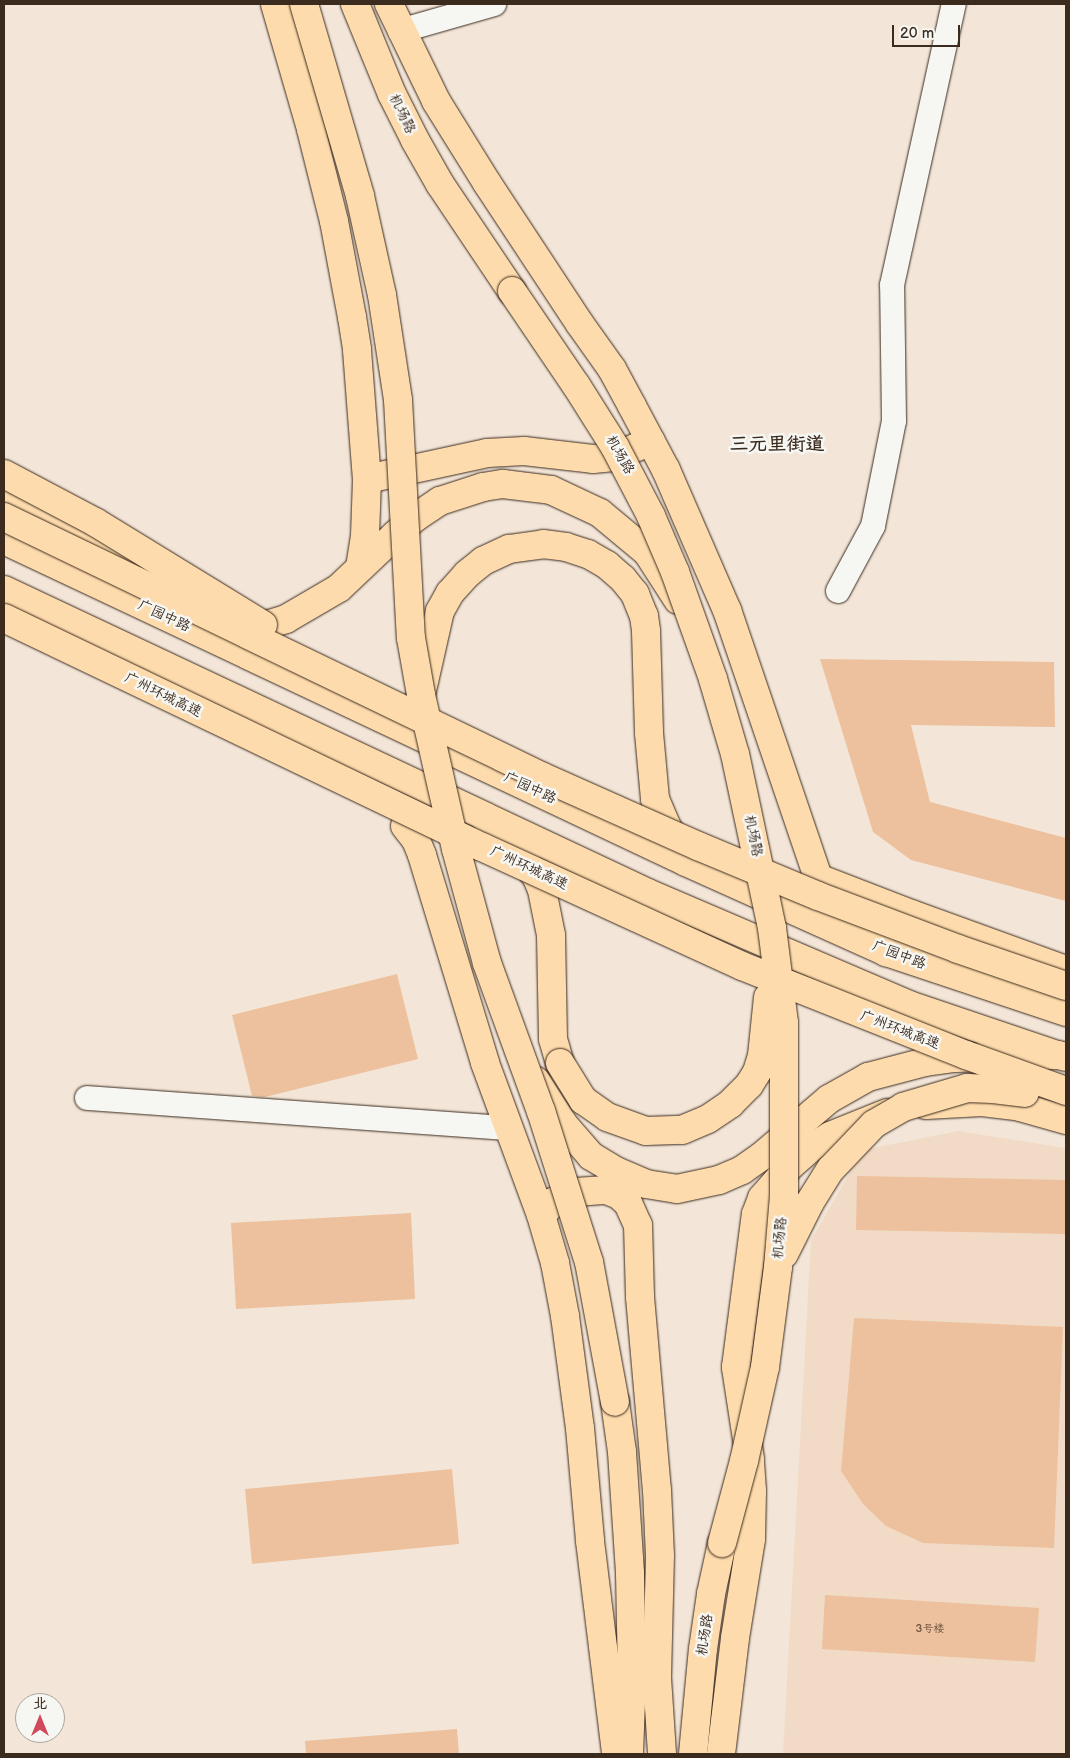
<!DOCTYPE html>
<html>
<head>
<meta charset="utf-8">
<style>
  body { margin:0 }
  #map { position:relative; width:1070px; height:1758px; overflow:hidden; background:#f3e6d8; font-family:"Balsamiq Sans","LXGW WenKai TC",sans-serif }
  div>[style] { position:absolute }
  .built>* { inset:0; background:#f1dbc6 }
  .building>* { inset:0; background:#edc19d }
  .roads { filter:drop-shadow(0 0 1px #3b2a1e) drop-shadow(0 0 1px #3b2a1e) }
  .minor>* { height:24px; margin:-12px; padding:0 12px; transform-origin:12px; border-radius:12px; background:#f6f6f2 }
  .major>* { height:28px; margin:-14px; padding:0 14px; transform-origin:14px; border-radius:14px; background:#fddbac }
  .highway>* { height:28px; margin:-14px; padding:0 14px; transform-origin:14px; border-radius:14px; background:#fddbac }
  .bridges { filter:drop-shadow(0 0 1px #3b2a1e) drop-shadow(0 0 1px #3b2a1e) }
  .highway-bridge>* { height:28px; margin:-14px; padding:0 14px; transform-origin:14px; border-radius:14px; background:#fddbac }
  span { translate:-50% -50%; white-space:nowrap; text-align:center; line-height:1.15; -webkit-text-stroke:5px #f6f6f2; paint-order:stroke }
  .number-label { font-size:11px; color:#68503e }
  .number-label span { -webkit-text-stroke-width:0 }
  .street-label { font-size:14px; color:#3b2a1e }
  .district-label { font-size:19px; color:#3b2a1e; font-weight:700 }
  .frame { position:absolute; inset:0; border:5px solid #3b2a1e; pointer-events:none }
  .north { position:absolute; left:15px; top:1693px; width:50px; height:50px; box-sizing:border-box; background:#f6f6f2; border:1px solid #aba49d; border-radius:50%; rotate:0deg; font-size:14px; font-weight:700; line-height:20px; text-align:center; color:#3b2a1e }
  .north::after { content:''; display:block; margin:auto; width:18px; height:22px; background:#d1495b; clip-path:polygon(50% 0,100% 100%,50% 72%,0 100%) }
  .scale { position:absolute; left:892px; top:25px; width:68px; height:22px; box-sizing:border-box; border:2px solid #3b2a1e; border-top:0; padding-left:6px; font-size:15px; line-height:18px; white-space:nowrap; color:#3b2a1e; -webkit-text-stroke:4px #f6f6f2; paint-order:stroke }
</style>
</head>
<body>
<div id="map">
  <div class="built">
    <div style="clip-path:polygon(958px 1131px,1066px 1148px,1066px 1754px,783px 1754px,811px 1240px,863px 1150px)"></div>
  </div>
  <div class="building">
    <div style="clip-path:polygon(820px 659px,1054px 662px,1055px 727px,911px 725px,930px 802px,1066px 838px,1066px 901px,911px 860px,873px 832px)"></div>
    <div style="clip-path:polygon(397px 974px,418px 1059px,265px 1097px,252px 1096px,232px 1015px)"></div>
    <div style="clip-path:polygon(857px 1176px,1066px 1180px,1066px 1234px,856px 1230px)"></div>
    <div style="clip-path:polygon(411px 1213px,415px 1299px,236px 1309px,231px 1223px)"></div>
    <div style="clip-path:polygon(854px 1318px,1063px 1327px,1054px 1548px,923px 1543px,886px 1526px,863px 1504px,841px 1471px)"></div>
    <div style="clip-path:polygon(452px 1469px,459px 1544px,252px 1564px,245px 1489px)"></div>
    <div style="clip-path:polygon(825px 1595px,1039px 1608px,1035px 1662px,822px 1649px)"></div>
    <div style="clip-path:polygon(457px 1729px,459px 1754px,306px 1754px,305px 1741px)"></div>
  </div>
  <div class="roads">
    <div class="minor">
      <div style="left:400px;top:31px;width:98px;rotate:-16deg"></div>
      <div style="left:838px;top:591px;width:74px;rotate:-61.7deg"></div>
      <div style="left:873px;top:526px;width:107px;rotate:-78.7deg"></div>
      <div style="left:894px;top:421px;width:136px;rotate:-90.8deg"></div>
      <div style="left:892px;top:285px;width:288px;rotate:-77.6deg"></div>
      <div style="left:87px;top:1098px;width:423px;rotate:4.1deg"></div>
    </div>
    <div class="major">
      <div style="left:4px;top:498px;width:184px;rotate:26.4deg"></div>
      <div style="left:4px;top:540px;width:754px;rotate:25.27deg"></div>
      <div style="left:4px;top:590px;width:712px;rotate:25.2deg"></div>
      <div style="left:648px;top:893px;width:284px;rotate:23.2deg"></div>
      <div style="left:909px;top:1005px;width:153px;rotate:18.7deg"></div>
      <div style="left:818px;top:878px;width:100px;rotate:21.2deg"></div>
      <div style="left:911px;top:914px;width:165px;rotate:19.9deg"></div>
    </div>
    <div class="highway">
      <div style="left:275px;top:4px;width:130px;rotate:73.9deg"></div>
      <div style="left:311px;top:129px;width:95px;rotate:76deg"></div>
      <div style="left:334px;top:221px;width:98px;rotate:79.4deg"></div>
      <div style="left:352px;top:317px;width:33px;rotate:81deg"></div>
      <div style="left:357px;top:350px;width:129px;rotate:85.6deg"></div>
      <div style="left:367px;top:479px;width:57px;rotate:92deg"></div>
      <div style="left:365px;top:536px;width:31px;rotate:99deg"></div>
      <div style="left:355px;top:4px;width:97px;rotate:67.7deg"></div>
      <div style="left:392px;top:94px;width:51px;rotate:63.4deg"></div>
      <div style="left:415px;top:140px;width:51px;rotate:60.4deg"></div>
      <div style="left:440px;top:184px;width:129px;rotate:56.1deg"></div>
      <div style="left:389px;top:4px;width:108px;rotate:64.1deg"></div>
      <div style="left:436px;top:101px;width:97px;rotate:58.1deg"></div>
      <div style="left:487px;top:183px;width:169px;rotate:56.6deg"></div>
      <div style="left:580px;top:324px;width:55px;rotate:54.6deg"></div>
      <div style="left:612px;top:369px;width:42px;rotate:61.6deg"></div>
      <div style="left:632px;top:406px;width:72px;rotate:62deg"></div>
      <div style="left:666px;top:470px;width:153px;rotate:66.5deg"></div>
      <div style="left:727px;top:610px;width:283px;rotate:71.2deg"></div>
      <div style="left:818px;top:878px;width:18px;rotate:63deg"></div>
      <div style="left:826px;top:894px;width:22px;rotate:54deg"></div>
      <div style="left:839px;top:912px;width:21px;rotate:45deg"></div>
      <div style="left:854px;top:927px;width:41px;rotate:38deg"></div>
      <div style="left:367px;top:479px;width:123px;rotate:-12.2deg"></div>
      <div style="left:487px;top:453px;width:37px;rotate:-3deg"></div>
      <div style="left:524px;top:451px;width:69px;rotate:6.6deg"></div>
      <div style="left:593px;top:459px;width:21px;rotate:-5deg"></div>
      <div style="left:614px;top:457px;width:40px;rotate:-23.4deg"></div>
      <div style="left:260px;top:627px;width:27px;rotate:-17deg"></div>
      <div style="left:286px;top:619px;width:61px;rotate:-30.3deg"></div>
      <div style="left:339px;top:588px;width:77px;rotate:-43.4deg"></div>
      <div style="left:395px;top:535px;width:28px;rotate:-41deg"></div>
      <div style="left:416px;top:517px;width:29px;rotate:-34deg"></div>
      <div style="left:440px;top:501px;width:45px;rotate:-18deg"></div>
      <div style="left:483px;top:487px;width:20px;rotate:-9deg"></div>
      <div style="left:503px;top:484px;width:48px;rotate:7.1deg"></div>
      <div style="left:551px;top:490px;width:54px;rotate:25.1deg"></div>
      <div style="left:600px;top:513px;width:61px;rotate:39.7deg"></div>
      <div style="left:647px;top:552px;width:57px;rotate:57.1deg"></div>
      <div style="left:421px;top:695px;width:86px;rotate:-77.3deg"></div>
      <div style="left:440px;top:611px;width:21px;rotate:-61deg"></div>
      <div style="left:450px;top:593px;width:25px;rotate:-48deg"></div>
      <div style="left:467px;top:574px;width:21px;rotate:-39deg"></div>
      <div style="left:483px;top:561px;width:29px;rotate:-25deg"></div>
      <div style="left:509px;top:549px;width:34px;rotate:-8deg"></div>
      <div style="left:543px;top:544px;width:23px;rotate:7deg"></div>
      <div style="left:566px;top:547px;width:23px;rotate:18deg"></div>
      <div style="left:588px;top:554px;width:22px;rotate:30deg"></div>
      <div style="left:607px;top:565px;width:21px;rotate:41deg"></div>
      <div style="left:623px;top:579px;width:19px;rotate:51deg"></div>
      <div style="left:635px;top:594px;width:24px;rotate:68deg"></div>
      <div style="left:644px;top:616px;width:15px;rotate:82deg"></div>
      <div style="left:646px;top:631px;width:102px;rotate:88.3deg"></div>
      <div style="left:649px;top:733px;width:66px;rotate:84.8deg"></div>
      <div style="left:655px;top:799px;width:28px;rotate:67deg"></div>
      <div style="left:666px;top:825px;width:42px;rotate:61.6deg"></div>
      <div style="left:686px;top:862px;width:219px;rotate:24.2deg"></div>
      <div style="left:886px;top:952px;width:190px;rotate:18.4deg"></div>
      <div style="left:483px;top:816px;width:54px;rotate:45.7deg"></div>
      <div style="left:521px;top:855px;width:28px;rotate:55deg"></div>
      <div style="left:537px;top:878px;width:13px;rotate:67deg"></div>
      <div style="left:542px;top:890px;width:46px;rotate:78.7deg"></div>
      <div style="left:551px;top:935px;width:104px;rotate:88.9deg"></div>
      <div style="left:553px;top:1039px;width:25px;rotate:74deg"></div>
      <div style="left:405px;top:826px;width:18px;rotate:52deg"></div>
      <div style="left:416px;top:840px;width:16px;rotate:68deg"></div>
      <div style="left:422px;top:855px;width:217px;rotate:73.1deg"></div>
      <div style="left:485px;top:1063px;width:162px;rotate:69.8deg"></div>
      <div style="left:541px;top:1215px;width:50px;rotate:73.7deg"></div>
      <div style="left:555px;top:1263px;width:54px;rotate:79.3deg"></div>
      <div style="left:565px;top:1316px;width:113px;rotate:82.4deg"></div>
      <div style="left:580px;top:1428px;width:113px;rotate:84.9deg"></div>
      <div style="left:590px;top:1541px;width:215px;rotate:83deg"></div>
      <div style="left:536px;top:1081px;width:52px;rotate:57.5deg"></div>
      <div style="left:564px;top:1125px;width:41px;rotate:48.9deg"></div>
      <div style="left:591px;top:1156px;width:31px;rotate:31deg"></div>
      <div style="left:618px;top:1172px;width:30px;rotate:23deg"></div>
      <div style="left:646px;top:1184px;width:31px;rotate:9deg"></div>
      <div style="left:677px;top:1189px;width:43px;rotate:-12.1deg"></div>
      <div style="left:719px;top:1180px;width:25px;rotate:-23deg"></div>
      <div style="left:742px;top:1170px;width:24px;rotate:-35deg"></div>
      <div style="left:762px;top:1156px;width:88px;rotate:-40.4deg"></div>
      <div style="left:829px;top:1099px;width:45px;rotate:-29.4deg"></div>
      <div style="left:868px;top:1077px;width:59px;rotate:-14.7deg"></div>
      <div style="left:925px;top:1062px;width:30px;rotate:-8deg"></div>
      <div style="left:955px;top:1058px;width:103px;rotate:-1.7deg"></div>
      <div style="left:1058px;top:1055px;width:8px;rotate:14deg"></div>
      <div style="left:926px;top:1105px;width:56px;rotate:-3.1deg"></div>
      <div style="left:982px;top:1102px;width:38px;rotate:7deg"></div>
      <div style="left:1020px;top:1107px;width:48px;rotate:15.8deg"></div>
      <div style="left:548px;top:1208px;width:8px;rotate:-50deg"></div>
      <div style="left:553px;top:1202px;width:25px;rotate:-23deg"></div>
      <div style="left:576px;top:1192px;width:30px;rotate:-4deg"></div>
      <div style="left:606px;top:1190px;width:14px;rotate:21deg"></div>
      <div style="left:619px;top:1195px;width:12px;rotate:42deg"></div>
      <div style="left:628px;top:1203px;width:24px;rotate:66deg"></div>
      <div style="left:638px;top:1225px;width:72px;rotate:88.4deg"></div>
      <div style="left:640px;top:1297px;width:194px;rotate:85deg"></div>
      <div style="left:657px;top:1490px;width:65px;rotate:87.4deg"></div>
      <div style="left:660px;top:1555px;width:123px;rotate:91.4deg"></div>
      <div style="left:657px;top:1678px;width:76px;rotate:86.2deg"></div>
      <div style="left:615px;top:1402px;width:50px;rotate:82deg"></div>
      <div style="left:622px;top:1452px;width:121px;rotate:86.2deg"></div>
      <div style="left:630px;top:1573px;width:105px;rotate:88.9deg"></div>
      <div style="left:632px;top:1678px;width:76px;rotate:92.3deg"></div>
      <div style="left:693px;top:1754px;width:105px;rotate:-84.6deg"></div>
      <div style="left:703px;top:1649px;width:56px;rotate:-81.7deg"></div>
      <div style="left:711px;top:1594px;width:52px;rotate:-77.8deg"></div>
      <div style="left:721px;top:1754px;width:117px;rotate:-83.1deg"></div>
      <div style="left:735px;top:1638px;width:100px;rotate:-80.8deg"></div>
      <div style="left:751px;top:1539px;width:48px;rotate:-88.8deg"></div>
      <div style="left:752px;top:1491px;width:32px;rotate:-94deg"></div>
      <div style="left:750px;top:1459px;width:93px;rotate:-98.7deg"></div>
      <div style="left:736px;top:1367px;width:154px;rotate:-82.6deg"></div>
      <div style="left:756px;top:1214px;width:17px;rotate:-69deg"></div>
      <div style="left:762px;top:1198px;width:43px;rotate:-48.8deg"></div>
      <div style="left:790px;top:1166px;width:29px;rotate:-41deg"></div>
      <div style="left:812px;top:1147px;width:21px;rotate:-31deg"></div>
      <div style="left:830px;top:1136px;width:61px;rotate:-22deg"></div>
    </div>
  </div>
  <div class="bridges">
    <div class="highway-bridge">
      <div style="left:304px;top:4px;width:200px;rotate:73.7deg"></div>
      <div style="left:360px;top:196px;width:101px;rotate:77.5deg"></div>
      <div style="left:382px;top:295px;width:106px;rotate:81.3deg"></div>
      <div style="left:398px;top:400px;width:238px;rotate:86.9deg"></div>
      <div style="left:411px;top:638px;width:58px;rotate:80deg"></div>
      <div style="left:421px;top:695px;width:158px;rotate:77.2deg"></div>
      <div style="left:456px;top:849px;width:118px;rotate:74.8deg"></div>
      <div style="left:487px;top:963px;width:158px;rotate:70deg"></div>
      <div style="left:541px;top:1111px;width:158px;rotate:72.4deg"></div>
      <div style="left:589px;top:1262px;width:142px;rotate:79.5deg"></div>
      <div style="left:512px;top:291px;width:114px;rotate:55.8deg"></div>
      <div style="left:576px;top:385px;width:73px;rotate:57.8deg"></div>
      <div style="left:615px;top:447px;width:78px;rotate:62.4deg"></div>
      <div style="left:651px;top:516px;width:61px;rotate:66.8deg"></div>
      <div style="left:675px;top:572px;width:114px;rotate:70.4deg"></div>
      <div style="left:713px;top:679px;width:78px;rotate:73.7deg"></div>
      <div style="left:735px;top:754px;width:178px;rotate:78deg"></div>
      <div style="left:772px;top:928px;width:96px;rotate:82.8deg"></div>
      <div style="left:784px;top:1023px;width:173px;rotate:90deg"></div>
      <div style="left:784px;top:1196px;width:71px;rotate:94.8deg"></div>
      <div style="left:778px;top:1267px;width:101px;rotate:97.4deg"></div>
      <div style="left:765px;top:1367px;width:96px;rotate:102.6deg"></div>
      <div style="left:744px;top:1461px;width:85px;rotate:105deg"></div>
      <div style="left:4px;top:474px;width:103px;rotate:27.8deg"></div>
      <div style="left:95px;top:522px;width:197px;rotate:31.5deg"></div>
      <div style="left:4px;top:517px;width:598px;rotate:25.75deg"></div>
      <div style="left:543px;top:777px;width:170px;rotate:24deg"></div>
      <div style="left:698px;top:846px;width:130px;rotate:22.6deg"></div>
      <div style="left:818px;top:896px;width:150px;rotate:20.7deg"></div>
      <div style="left:958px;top:949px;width:114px;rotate:18.9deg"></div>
      <div style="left:4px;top:618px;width:530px;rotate:25.6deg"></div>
      <div style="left:482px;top:847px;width:286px;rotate:24.6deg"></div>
      <div style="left:742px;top:966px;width:241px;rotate:21.7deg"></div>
      <div style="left:966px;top:1055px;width:106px;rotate:19.8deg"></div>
      <div style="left:560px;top:1063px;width:44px;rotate:58.1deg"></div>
      <div style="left:583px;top:1100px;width:29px;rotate:35deg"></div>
      <div style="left:607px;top:1117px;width:41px;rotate:19.7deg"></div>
      <div style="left:646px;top:1131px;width:36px;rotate:-2deg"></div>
      <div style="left:682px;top:1130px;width:28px;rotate:-23deg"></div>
      <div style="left:708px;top:1119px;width:27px;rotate:-34deg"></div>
      <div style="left:730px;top:1104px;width:27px;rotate:-45deg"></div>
      <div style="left:749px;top:1085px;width:15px;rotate:-58deg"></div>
      <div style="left:757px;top:1072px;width:17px;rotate:-73deg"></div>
      <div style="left:762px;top:1056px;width:59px;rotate:-84.2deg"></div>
      <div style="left:784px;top:1254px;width:58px;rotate:-63.4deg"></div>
      <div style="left:810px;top:1202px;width:39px;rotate:-58deg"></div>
      <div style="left:831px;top:1169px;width:62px;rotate:-46.3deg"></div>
      <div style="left:874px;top:1124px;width:34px;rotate:-30deg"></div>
      <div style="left:903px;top:1107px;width:67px;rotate:-16.5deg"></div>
      <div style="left:967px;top:1088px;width:26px;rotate:2deg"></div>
      <div style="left:993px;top:1089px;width:32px;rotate:7deg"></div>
    </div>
  </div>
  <div class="number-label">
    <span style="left:930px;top:1629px">3号楼</span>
  </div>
  <div class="street-label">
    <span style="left:402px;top:114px;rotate:64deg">机场路</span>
    <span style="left:620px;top:455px;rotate:60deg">机场路</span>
    <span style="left:164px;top:616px;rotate:25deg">广园中路</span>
    <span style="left:163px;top:695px;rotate:26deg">广州环城高速</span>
    <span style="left:530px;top:788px;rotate:25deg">广园中路</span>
    <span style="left:753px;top:836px;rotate:78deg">机场路</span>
    <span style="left:529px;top:868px;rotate:25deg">广州环城高速</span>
    <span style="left:899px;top:955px;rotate:21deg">广园中路</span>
    <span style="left:900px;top:1030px;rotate:21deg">广州环城高速</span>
    <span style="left:780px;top:1238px;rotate:-85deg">机场路</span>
    <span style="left:705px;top:1635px;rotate:-82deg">机场路</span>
  </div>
  <div class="district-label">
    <span style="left:777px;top:445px">三元里街道</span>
  </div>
  <div class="frame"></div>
  <div class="north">北</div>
  <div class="scale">20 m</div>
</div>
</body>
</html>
